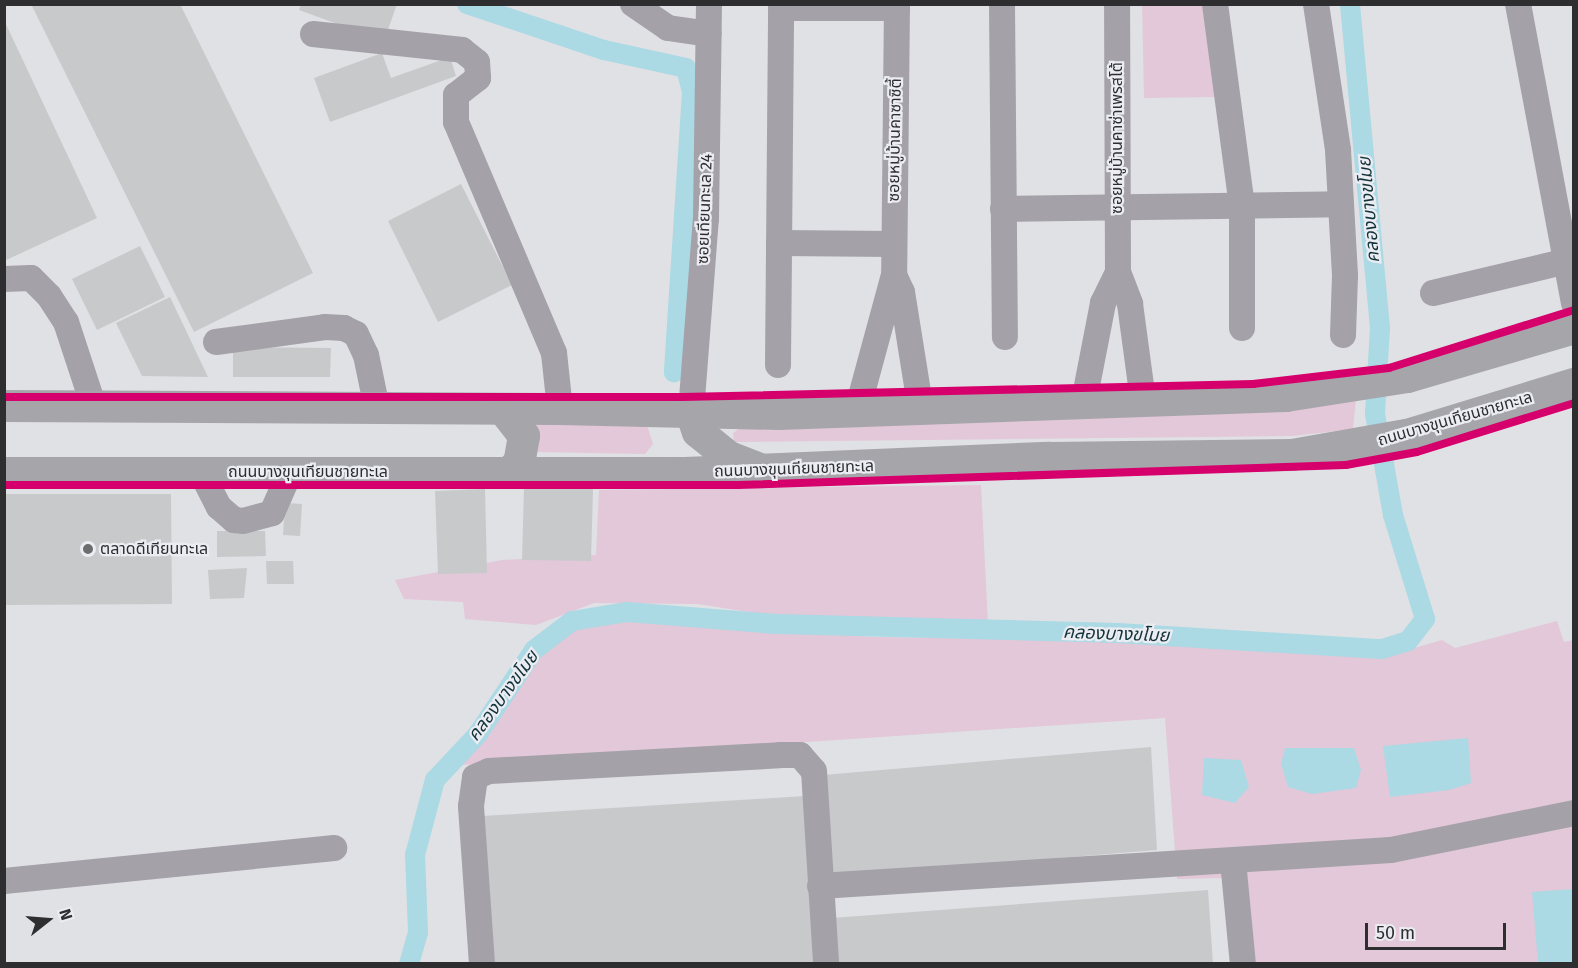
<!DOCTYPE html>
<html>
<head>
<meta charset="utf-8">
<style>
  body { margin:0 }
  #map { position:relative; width:1578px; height:968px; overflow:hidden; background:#e0e1e5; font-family:"Fira Sans","Noto Sans Thai",sans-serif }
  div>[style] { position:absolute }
  .green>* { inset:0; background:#e2c8d9 }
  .water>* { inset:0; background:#abd9e4 }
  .canal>* { height:20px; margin:-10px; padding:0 10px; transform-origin:10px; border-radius:10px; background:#abd9e4 }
  .building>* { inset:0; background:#c8c9cb }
  .minor>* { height:26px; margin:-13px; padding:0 13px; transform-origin:13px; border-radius:13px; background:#a4a1a8 }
  .major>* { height:32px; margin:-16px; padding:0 16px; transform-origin:16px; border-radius:16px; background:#a6a5aa }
  .cycleway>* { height:8px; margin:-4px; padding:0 4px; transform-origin:4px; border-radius:4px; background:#d6006c }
  .dots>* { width:16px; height:16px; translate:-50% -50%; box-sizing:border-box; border:3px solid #ecedf3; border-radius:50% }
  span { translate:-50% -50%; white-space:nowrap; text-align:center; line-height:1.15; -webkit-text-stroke:4.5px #ecedf3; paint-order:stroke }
  .street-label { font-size:16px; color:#2e2e30 }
  .poi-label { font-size:16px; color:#2e2e30 }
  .left { translate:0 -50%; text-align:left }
  .water-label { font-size:18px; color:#12333a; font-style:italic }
  .frame { position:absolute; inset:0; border:6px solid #2e2e30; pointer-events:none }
  .north { position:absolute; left:18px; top:890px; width:60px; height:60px; -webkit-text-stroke:4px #ecedf3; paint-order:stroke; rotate:73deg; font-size:16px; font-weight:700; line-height:24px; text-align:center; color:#2e2e30 }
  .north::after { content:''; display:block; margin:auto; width:21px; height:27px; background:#2e2e30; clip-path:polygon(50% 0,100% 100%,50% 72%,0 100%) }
  .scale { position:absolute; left:1365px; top:923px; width:141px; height:27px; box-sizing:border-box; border:3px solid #2e2e30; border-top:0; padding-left:8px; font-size:18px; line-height:21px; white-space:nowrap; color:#2e2e30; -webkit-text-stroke:4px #ecedf3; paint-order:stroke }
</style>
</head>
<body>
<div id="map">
  <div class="green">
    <div style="clip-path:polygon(1142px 5px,1208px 5px,1219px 97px,1144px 98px)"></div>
    <div style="clip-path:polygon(1356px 399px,1353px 429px,1293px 436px,734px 442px,733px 433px,740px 428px)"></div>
    <div style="clip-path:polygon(646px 422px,653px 444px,645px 454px,533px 452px,532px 424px)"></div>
    <div style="clip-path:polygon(981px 485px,988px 623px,774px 616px,698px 604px,594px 603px,536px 625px,465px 619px,463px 602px,404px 599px,395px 580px,502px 560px,596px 555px,599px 490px)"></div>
    <div style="clip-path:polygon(622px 619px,874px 637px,1084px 640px,1364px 654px,1401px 652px,1442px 640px,1455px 648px,1557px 621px,1564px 642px,1573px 640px,1573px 963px,1235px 963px,1222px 878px,1177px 879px,1165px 718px,461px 765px,484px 738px,540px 656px,573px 627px)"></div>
  </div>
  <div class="water">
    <div style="clip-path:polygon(1468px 738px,1471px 783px,1449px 790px,1390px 797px,1383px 746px)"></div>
    <div style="clip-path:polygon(1285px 748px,1354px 748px,1361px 770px,1356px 788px,1312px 794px,1288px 787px,1281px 764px)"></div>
    <div style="clip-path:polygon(1204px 758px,1241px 760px,1249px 787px,1235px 803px,1202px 795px)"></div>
    <div style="clip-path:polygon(1573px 889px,1573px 963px,1538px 963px,1532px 892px)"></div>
  </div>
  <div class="canal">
    <div style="left:467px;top:4px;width:145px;rotate:18.6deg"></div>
    <div style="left:604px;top:50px;width:84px;rotate:12.4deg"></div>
    <div style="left:686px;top:68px;width:25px;rotate:76deg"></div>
    <div style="left:692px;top:92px;width:281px;rotate:93.7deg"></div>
    <div style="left:409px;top:964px;width:33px;rotate:-74deg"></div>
    <div style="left:418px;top:932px;width:77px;rotate:-92.2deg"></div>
    <div style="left:415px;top:855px;width:78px;rotate:-75.1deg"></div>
    <div style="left:435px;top:780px;width:63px;rotate:-46.9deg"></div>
    <div style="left:478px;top:734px;width:101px;rotate:-56.3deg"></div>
    <div style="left:534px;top:650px;width:48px;rotate:-37.3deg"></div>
    <div style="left:572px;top:621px;width:56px;rotate:-9.3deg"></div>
    <div style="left:627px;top:612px;width:150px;rotate:4.6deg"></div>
    <div style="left:777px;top:624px;width:341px;rotate:1.5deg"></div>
    <div style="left:1118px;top:633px;width:264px;rotate:3.5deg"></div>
    <div style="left:1382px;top:649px;width:27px;rotate:-17deg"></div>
    <div style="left:1408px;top:641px;width:28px;rotate:-52deg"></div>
    <div style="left:1425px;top:619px;width:109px;rotate:-107.1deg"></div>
    <div style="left:1393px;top:515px;width:103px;rotate:-100.1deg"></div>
    <div style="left:1375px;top:414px;width:86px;rotate:-86.7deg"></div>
    <div style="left:1380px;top:328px;width:325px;rotate:-95.3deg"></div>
  </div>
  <div class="building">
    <div style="clip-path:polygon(31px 4px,180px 4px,313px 273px,194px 332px)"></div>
    <div style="clip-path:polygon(301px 4px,397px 4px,384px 41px,299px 10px)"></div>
    <div style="clip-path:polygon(4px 20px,97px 218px,4px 261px)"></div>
    <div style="clip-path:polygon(382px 53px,391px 78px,450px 57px,456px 76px,330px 122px,314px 78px)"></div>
    <div style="clip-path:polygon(461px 184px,512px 285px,438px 322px,388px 221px)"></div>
    <div style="clip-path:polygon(140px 246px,165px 297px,97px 330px,72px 279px)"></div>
    <div style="clip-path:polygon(170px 297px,208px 377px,142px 376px,116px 323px)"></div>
    <div style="clip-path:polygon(233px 347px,331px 348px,330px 377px,233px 377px)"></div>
    <div style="clip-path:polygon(524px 487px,593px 489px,591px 561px,522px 560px)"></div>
    <div style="clip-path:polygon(485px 489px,487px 573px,438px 574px,435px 491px)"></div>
    <div style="clip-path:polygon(4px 494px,171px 494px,172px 604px,4px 605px)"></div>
    <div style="clip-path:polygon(285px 503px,302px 504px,300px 536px,283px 535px)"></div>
    <div style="clip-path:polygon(217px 531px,265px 531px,266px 556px,217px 557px)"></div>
    <div style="clip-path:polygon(266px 561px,293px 561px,294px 584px,267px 584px)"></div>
    <div style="clip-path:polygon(247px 568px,244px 598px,210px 599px,208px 570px)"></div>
    <div style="clip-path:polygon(1151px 747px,1157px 850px,829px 877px,823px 775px)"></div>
    <div style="clip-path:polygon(805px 796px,816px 964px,491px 964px,482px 816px)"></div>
    <div style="clip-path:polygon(1208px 890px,1213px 964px,836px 964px,832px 918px)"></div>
  </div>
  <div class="minor">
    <div style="left:633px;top:4px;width:42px;rotate:34.4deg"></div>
    <div style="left:668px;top:28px;width:41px;rotate:8.3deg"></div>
    <div style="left:897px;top:4px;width:271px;rotate:90.6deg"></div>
    <div style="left:894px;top:275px;width:19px;rotate:65deg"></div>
    <div style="left:902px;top:292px;width:121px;rotate:80.9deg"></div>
    <div style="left:1002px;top:4px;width:333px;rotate:89.5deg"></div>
    <div style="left:1215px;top:4px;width:205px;rotate:82.4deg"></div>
    <div style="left:1242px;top:207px;width:121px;rotate:90deg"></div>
    <div style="left:1316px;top:4px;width:148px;rotate:81.4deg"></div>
    <div style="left:1338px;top:150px;width:125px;rotate:86.8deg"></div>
    <div style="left:1345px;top:275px;width:60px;rotate:91.9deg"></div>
    <div style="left:1518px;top:4px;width:304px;rotate:79.4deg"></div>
    <div style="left:781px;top:8px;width:116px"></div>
    <div style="left:313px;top:34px;width:150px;rotate:6.1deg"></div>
    <div style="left:462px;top:50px;width:19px;rotate:39deg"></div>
    <div style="left:477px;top:62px;width:16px;rotate:86deg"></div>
    <div style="left:478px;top:78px;width:28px;rotate:142deg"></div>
    <div style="left:456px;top:95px;width:27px;rotate:90deg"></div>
    <div style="left:456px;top:122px;width:251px;rotate:67deg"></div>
    <div style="left:554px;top:353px;width:56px;rotate:83.9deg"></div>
    <div style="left:1003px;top:209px;width:338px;rotate:-0.8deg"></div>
    <div style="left:779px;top:243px;width:114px;rotate:0.5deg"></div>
    <div style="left:1118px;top:272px;width:34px;rotate:69deg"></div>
    <div style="left:1130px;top:304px;width:97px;rotate:82.3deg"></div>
    <div style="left:4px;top:279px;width:27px;rotate:-2deg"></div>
    <div style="left:31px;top:278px;width:25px;rotate:45deg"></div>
    <div style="left:49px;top:296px;width:31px;rotate:57deg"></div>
    <div style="left:66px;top:322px;width:89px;rotate:71.8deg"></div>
    <div style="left:1433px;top:293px;width:134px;rotate:-13.4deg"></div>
    <div style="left:216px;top:342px;width:110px;rotate:-7.8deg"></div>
    <div style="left:325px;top:327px;width:19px;rotate:3deg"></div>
    <div style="left:344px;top:328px;width:13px;rotate:27deg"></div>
    <div style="left:356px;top:334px;width:23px;rotate:65deg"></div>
    <div style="left:366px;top:355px;width:54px;rotate:78.3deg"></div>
    <div style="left:778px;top:365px;width:361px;rotate:-89.5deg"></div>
    <div style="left:1084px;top:401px;width:100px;rotate:-79deg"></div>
    <div style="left:1103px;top:303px;width:34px;rotate:-64deg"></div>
    <div style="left:1118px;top:272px;width:268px;rotate:-90.2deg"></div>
    <div style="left:857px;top:411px;width:141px;rotate:-74.8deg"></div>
    <div style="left:691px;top:412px;width:194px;rotate:-85.6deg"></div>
    <div style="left:706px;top:219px;width:215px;rotate:-89.2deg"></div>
    <div style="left:201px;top:472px;width:39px;rotate:63deg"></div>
    <div style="left:219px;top:507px;width:20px;rotate:41deg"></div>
    <div style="left:234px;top:520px;width:9px;rotate:6deg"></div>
    <div style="left:243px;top:521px;width:30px;rotate:-15deg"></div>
    <div style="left:272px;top:513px;width:45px;rotate:-66.3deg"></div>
    <div style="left:1233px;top:861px;width:103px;rotate:84.5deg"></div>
    <div style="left:4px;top:881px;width:332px;rotate:-5.7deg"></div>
    <div style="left:820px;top:886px;width:572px;rotate:-3.61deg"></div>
    <div style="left:1391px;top:850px;width:187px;rotate:-11.4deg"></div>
    <div style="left:482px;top:964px;width:158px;rotate:-94deg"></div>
    <div style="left:471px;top:806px;width:29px;rotate:-82deg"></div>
    <div style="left:475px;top:777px;width:15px;rotate:-23deg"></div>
    <div style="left:489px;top:771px;width:291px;rotate:-3.1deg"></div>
    <div style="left:780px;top:755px;width:20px"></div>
    <div style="left:800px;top:755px;width:21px;rotate:49deg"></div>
    <div style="left:814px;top:771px;width:193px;rotate:86.4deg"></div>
  </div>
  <div class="major">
    <div style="left:4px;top:406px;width:556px;rotate:0.31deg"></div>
    <div style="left:560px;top:409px;width:219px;rotate:1.3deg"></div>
    <div style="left:779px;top:414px;width:507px;rotate:-2.03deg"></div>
    <div style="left:1286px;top:396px;width:123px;rotate:-8.9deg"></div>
    <div style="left:1408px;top:377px;width:173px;rotate:-16.4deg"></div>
    <div style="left:503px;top:409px;width:34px;rotate:52deg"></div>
    <div style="left:524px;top:436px;width:27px;rotate:100deg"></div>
    <div style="left:519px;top:463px;width:13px;rotate:135deg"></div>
    <div style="left:691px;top:412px;width:21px;rotate:71deg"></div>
    <div style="left:698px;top:432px;width:40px;rotate:39deg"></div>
    <div style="left:729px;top:457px;width:31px;rotate:21deg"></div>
    <div style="left:4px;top:473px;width:681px"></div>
    <div style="left:685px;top:473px;width:365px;rotate:-2.4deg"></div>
    <div style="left:1050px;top:458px;width:242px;rotate:-0.7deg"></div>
    <div style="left:1292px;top:455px;width:117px;rotate:-9.9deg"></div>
    <div style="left:1407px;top:435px;width:175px;rotate:-17deg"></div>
  </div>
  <div class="cycleway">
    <div style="left:4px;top:397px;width:678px"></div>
    <div style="left:682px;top:397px;width:571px;rotate:-1.3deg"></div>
    <div style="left:1253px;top:384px;width:137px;rotate:-6.7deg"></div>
    <div style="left:1389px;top:368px;width:194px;rotate:-17.4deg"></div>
    <div style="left:4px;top:485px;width:734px"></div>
    <div style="left:738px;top:485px;width:608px;rotate:-1.88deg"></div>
    <div style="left:1346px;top:465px;width:72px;rotate:-10.4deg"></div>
    <div style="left:1417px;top:452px;width:164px;rotate:-17.3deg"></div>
  </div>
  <div class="dots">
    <div style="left:88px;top:549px;background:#6c6d6f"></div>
  </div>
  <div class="street-label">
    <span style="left:1117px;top:138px;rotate:-90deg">ซอยหมู่บ้านคาซ่าเพรสโต้</span>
    <span style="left:895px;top:140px;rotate:-89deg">ซอยหมู่บ้านคาซาซิตี้</span>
    <span style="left:705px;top:209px;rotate:-88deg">ซอยเทียนทะเล 24</span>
    <span style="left:1455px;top:419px;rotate:-16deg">ถนนบางขุนเทียนชายทะเล</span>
    <span style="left:794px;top:469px;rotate:-2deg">ถนนบางขุนเทียนชายทะเล</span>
    <span style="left:308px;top:472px">ถนนบางขุนเทียนชายทะเล</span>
  </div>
  <div class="poi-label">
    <span class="left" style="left:100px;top:549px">ตลาดดีเทียนทะเล</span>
  </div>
  <div class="water-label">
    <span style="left:1369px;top:210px;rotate:-95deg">คลองบางขโมย</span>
    <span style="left:1116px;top:634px;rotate:2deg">คลองบางขโมย</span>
    <span style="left:503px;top:696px;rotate:-54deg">คลองบางขโมย</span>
  </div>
  <div class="frame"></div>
  <div class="north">N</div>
  <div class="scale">50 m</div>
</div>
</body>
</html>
